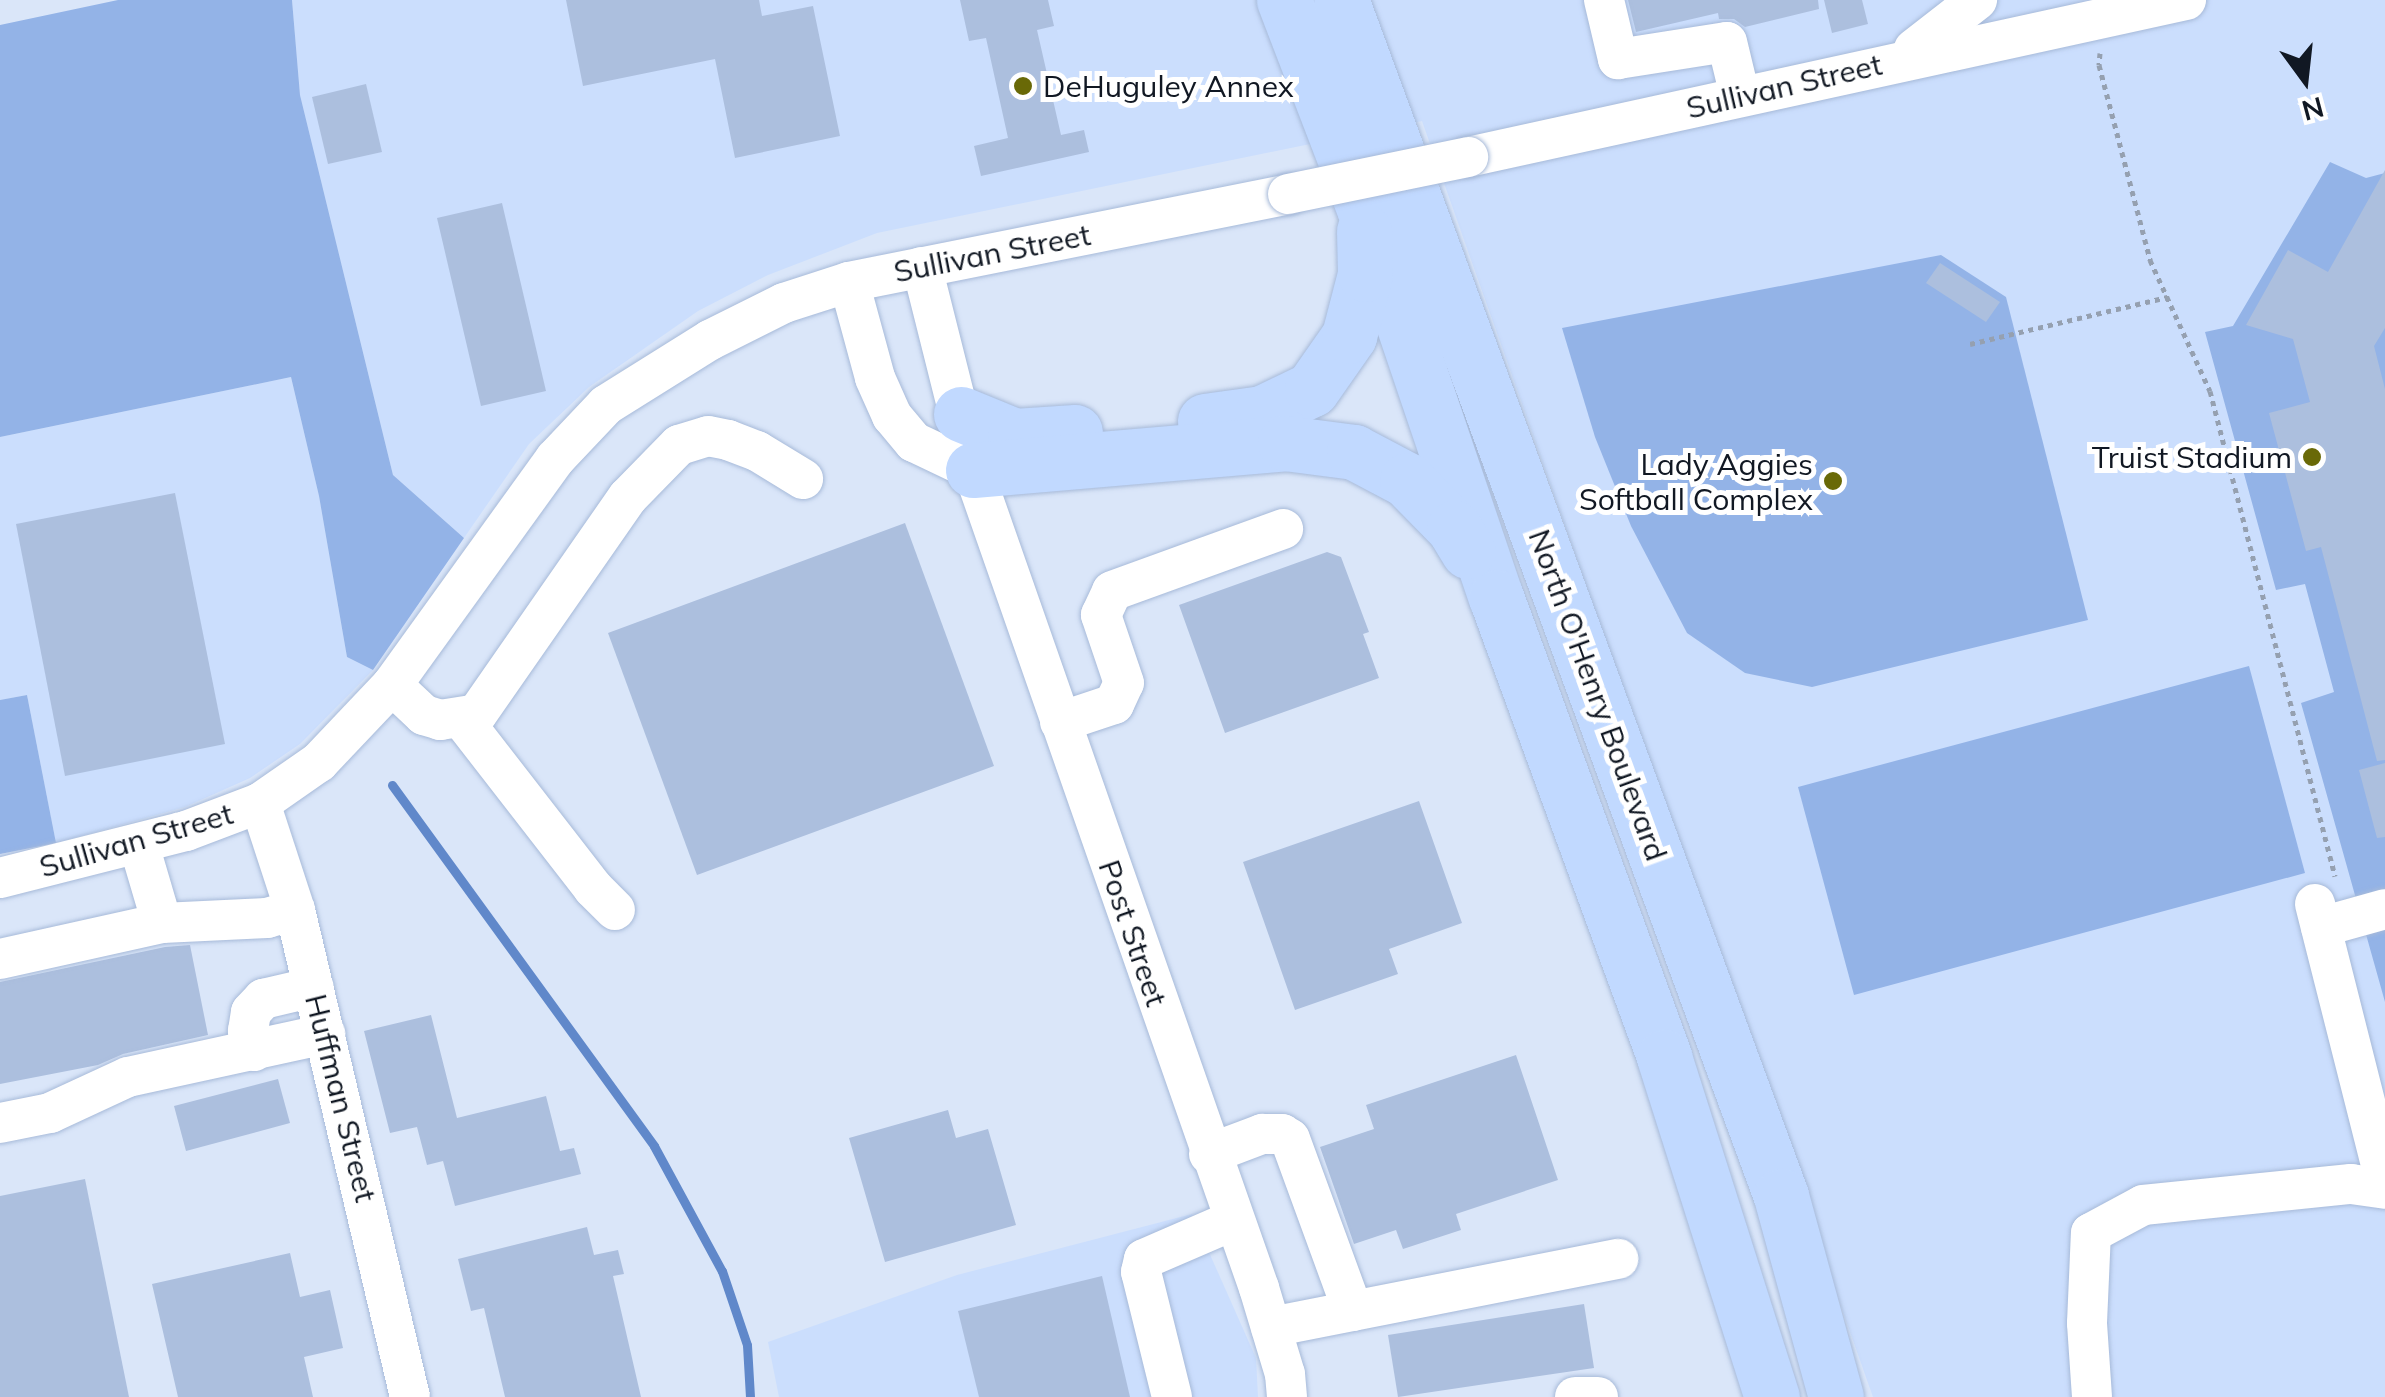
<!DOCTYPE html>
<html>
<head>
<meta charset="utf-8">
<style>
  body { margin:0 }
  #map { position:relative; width:2385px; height:1397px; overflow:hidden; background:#dae6f9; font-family:Mulish,sans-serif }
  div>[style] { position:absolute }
  .built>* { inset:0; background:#cbdefd }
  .green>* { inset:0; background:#93b3e7 }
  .stream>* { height:9px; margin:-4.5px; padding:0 4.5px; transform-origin:4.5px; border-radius:4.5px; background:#6088ca }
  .building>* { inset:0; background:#acbfde }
  .path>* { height:5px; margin-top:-2.5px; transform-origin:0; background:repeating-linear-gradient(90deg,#95a0b0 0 5px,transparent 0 10px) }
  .roads { filter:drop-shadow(0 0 2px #a7bad9) drop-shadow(0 0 2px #a7bad9) }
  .minor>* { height:40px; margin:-20px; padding:0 20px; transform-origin:20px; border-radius:20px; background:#fff }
  .highway>* { height:55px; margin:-27.5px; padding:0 27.5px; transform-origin:27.5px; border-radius:27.5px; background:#c1d9ff }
  .bridges { filter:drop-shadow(0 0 2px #a7bad9) drop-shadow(0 0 2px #a7bad9) }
  .minor-bridge>* { height:40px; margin:-20px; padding:0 20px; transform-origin:20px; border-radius:20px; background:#fff }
  .dots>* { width:28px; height:28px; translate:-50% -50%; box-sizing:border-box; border:5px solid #fff; border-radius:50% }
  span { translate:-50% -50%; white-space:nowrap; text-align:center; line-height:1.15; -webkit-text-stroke:10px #fff; paint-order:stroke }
  .poi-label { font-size:30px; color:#111823 }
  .left { translate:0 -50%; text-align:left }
  .right { translate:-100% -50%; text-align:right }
  .street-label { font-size:30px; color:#111823 }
  .north { position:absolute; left:2255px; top:30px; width:100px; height:100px; -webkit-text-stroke:8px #fff; paint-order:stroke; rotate:165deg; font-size:28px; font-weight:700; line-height:40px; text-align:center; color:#111823 }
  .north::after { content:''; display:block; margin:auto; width:35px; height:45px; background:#111823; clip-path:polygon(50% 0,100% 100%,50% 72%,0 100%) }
</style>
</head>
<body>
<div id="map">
  <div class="built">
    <div style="clip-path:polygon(292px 0,2385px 0,2385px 1397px,1873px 1397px,1422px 121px,877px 233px,768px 275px,698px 311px,589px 387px,529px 444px,464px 538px,393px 475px,300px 95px)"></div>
    <div style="clip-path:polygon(291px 377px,319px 496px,347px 657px,373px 670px,300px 744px,250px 778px,185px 807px,56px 843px,27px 695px,0 700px,0 437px)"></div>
    <div style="clip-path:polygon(1192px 1214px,1256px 1358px,1258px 1397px,779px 1397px,768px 1342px,957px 1275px)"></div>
  </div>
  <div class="green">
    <div style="clip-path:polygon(118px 0,292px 0,300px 95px,393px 475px,464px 538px,373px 670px,347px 657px,319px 496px,291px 377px,0 437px,0 25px)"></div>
    <div style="clip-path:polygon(2330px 162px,2366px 178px,2385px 173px,2385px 1002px,2301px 703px,2334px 692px,2305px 584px,2276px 590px,2205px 332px,2233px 326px)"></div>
    <div style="clip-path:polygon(1941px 255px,2006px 297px,2088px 620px,1812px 687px,1745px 673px,1687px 633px,1631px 526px,1595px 437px,1562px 328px)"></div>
    <div style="clip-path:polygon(2249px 666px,2305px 873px,1854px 995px,1798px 787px)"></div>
    <div style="clip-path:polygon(27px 695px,56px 843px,0 854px,0 700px)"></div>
  </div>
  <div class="stream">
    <div style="left:392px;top:785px;width:446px;rotate:54deg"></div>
    <div style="left:654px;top:1146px;width:142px;rotate:61.5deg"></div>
    <div style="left:722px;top:1271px;width:78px;rotate:71.3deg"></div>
    <div style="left:747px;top:1345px;width:52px;rotate:86.7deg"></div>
  </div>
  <div class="building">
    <div style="clip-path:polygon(566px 0,759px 0,762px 16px,813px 6px,840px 136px,735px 158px,715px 59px,583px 86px)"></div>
    <div style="clip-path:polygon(960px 0,1048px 0,1054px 26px,1037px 30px,1061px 135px,1084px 130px,1089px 152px,981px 176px,974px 146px,1008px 138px,986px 38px,969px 41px)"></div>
    <div style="clip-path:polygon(1628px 0,1818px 0,1819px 9px,1745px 27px,1734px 19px,1719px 19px,1718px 13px,1636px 32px)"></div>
    <div style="clip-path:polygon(1824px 0,1862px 0,1868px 24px,1832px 33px)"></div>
    <div style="clip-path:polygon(366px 84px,382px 152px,328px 164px,312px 97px)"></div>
    <div style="clip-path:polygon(2385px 170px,2385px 328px,2374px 346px,2385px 389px,2385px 760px,2377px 761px,2321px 547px,2306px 551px,2269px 413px,2310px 402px,2293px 339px,2246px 325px,2288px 250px,2328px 272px)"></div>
    <div style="clip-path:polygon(502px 203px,546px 391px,481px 406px,437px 218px)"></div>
    <div style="clip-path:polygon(1940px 263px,2000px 302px,1986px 322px,1926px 283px)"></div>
    <div style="clip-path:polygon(175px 493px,225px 744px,65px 776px,16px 524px)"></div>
    <div style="clip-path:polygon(905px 523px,994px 766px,697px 875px,608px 633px)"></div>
    <div style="clip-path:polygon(1327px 552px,1341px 557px,1369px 632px,1363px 634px,1379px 678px,1225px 733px,1179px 605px)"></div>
    <div style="clip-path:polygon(2385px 763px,2385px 837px,2377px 838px,2359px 770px)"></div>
    <div style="clip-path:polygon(1419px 801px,1462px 923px,1389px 949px,1398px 974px,1295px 1010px,1243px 862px)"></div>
    <div style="clip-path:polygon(190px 945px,208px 1035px,123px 1054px,98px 1065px,0 1084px,0 982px,165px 947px)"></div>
    <div style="clip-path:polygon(431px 1015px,457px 1118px,546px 1096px,560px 1151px,574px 1148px,581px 1174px,455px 1206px,443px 1161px,427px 1165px,417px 1127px,390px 1133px,364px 1031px)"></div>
    <div style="clip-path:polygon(1516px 1055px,1558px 1180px,1456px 1214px,1461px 1230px,1403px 1249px,1396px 1230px,1354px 1244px,1320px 1147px,1374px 1129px,1366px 1105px)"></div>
    <div style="clip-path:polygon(278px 1079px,290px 1123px,186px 1151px,174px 1106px)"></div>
    <div style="clip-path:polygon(948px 1110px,956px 1138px,988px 1129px,1016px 1225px,885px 1262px,849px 1138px)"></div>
    <div style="clip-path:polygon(85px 1179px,129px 1397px,0 1397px,0 1196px)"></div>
    <div style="clip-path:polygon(587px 1227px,594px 1255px,618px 1250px,624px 1274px,613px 1276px,641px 1397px,505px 1397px,484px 1308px,471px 1311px,458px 1259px)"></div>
    <div style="clip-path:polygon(290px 1253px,300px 1297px,330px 1290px,343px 1348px,304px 1357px,313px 1397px,178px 1397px,152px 1284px)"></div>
    <div style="clip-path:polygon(1102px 1276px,1130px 1397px,979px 1397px,958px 1311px)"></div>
    <div style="clip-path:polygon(1584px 1304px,1594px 1368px,1398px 1397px,1388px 1335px)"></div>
  </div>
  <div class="path">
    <div style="left:2100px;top:53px;width:12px;rotate:95deg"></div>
    <div style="left:2099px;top:65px;width:202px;rotate:75.3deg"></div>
    <div style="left:2150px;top:260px;width:144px;rotate:65.4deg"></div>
    <div style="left:2210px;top:391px;width:501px;rotate:75.55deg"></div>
    <div style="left:1970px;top:344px;width:203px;rotate:-13.4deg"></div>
  </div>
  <div class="roads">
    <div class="minor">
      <div style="left:1604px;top:0;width:61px;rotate:76.7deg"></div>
      <div style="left:1618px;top:59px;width:110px;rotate:-8.9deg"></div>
      <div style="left:1727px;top:42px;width:56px;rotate:76.5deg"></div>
      <div style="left:1914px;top:49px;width:80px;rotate:-37.9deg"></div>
      <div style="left:1468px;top:157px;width:735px;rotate:-12.33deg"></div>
      <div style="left:922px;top:267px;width:209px;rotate:75.9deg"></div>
      <div style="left:973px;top:470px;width:867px;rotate:70.73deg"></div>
      <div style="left:1259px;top:1288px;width:90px;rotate:73.2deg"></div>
      <div style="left:1285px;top:1374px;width:23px;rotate:85deg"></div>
      <div style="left:849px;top:282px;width:99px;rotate:74.8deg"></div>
      <div style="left:875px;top:378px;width:42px;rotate:65.9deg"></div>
      <div style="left:892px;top:416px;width:34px;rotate:50deg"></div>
      <div style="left:914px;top:442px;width:65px;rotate:25.4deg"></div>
      <div style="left:392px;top:685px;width:44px;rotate:43.2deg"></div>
      <div style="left:424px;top:715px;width:17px;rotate:17deg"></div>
      <div style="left:440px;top:720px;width:37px;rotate:-9deg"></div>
      <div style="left:477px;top:714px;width:264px;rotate:-55.2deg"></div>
      <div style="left:628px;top:497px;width:73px;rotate:-45.6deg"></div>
      <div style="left:679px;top:445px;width:30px;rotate:-17deg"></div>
      <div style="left:708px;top:436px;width:20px;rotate:11deg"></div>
      <div style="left:728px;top:440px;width:31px;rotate:21deg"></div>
      <div style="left:757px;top:451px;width:54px;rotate:31.3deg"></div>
      <div style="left:462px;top:719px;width:214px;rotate:52.2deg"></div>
      <div style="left:593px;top:888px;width:31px;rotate:45deg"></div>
      <div style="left:1060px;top:722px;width:57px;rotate:-18.4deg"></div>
      <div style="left:1114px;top:704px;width:23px;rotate:-65deg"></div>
      <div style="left:1124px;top:683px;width:72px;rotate:-108.7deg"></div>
      <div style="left:1101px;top:615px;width:26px;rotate:-65deg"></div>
      <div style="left:1112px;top:591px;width:182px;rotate:-19.9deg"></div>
      <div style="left:260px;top:803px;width:113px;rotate:71.9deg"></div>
      <div style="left:295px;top:910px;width:500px;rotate:76.71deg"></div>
      <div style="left:139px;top:845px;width:81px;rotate:73.6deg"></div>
      <div style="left:162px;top:923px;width:105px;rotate:-2.7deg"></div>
      <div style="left:267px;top:918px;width:29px;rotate:-16deg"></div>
      <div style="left:0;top:878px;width:192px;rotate:-14.2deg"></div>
      <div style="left:186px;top:831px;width:79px;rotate:-20.7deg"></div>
      <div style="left:260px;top:803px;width:72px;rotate:-34.8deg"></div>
      <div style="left:319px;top:762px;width:106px;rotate:-46.5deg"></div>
      <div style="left:392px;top:685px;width:279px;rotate:-54.2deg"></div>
      <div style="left:555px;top:459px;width:74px;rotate:-46.6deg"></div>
      <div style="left:606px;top:405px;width:123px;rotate:-32deg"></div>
      <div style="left:710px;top:340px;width:83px;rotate:-26.6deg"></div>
      <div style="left:784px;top:303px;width:68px;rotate:-17.9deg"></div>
      <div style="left:849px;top:282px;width:448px;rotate:-11.3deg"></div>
      <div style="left:2315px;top:904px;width:285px;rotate:75.8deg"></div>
      <div style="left:2321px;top:927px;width:66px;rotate:-15.7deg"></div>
      <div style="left:0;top:959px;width:166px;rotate:-12.5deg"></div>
      <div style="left:254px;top:1051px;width:21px;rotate:-107deg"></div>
      <div style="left:248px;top:1031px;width:19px;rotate:-81deg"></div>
      <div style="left:251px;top:1012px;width:18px;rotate:-47deg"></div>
      <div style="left:263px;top:999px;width:52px;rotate:-13.2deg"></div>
      <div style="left:0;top:1123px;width:51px;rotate:-11.3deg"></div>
      <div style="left:50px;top:1113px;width:86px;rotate:-24.8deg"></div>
      <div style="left:128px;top:1077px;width:202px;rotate:-12.3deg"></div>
      <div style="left:1209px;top:1154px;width:57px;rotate:-20.7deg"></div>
      <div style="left:1262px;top:1134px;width:20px"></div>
      <div style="left:1282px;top:1134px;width:9px;rotate:32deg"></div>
      <div style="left:1290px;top:1139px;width:183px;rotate:69.9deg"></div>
      <div style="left:1271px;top:1327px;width:354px;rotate:-11.1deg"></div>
      <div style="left:1172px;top:1397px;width:129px;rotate:-103.9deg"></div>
      <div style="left:1141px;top:1272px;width:13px;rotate:-77deg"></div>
      <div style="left:1144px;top:1259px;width:96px;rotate:-23.4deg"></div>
      <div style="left:1575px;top:1397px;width:23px"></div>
      <div style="left:2092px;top:1397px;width:74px;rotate:-93.9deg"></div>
      <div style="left:2087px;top:1323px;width:90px;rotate:-87.5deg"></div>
      <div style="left:2091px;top:1233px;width:59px;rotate:-28.3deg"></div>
      <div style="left:2143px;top:1205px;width:209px;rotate:-5.8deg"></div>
      <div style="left:2351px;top:1184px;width:34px;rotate:8deg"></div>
    </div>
    <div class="highway">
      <div style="left:1284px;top:0;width:223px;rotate:69deg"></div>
      <div style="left:1364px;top:208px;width:411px;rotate:71.3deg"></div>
      <div style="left:1496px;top:597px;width:490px;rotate:69.9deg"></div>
      <div style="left:1664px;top:1057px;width:357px;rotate:72.4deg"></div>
      <div style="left:1341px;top:0;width:1274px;rotate:69.8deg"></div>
      <div style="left:1781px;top:1196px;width:208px;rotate:74.7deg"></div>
      <div style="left:961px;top:414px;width:58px;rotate:22.2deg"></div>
      <div style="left:1015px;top:436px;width:60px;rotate:-3.8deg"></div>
      <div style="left:1205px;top:421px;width:58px;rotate:-8deg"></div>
      <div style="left:1262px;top:413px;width:55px;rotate:-25.6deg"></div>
      <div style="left:1312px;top:389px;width:65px;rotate:-55.1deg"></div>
      <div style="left:1349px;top:336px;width:64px;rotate:-75.5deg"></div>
      <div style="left:1365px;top:274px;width:43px;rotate:-91.3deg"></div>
      <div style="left:973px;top:470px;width:313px;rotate:-4.9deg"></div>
      <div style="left:1285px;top:443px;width:70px;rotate:7.4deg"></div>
      <div style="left:1354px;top:452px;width:60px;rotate:27.8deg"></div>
      <div style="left:1407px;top:480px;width:67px;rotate:45.6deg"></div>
      <div style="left:1454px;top:528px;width:27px;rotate:59deg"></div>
    </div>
  </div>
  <div class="bridges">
    <div class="minor-bridge">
      <div style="left:1288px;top:194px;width:184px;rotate:-11.6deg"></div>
    </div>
  </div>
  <div class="dots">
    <div style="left:1023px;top:86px;background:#696907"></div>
    <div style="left:2312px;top:457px;background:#696907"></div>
    <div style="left:1833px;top:481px;background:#696907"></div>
  </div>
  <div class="poi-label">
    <span class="left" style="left:1043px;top:86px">DeHuguley Annex</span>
    <span class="right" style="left:2292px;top:457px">Truist Stadium</span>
    <span class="right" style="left:1813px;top:481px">Lady Aggies<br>Softball Complex</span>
  </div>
  <div class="street-label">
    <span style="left:1784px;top:86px;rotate:-13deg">Sullivan Street</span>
    <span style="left:992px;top:253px;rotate:-11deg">Sullivan Street</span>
    <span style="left:1598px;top:695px;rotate:70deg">North O'Henry Boulevard</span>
    <span style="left:136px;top:840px;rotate:-16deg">Sullivan Street</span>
    <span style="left:1133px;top:933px;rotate:71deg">Post Street</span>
    <span style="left:341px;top:1098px;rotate:76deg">Huffman Street</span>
  </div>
  <div class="north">N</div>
</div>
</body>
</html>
